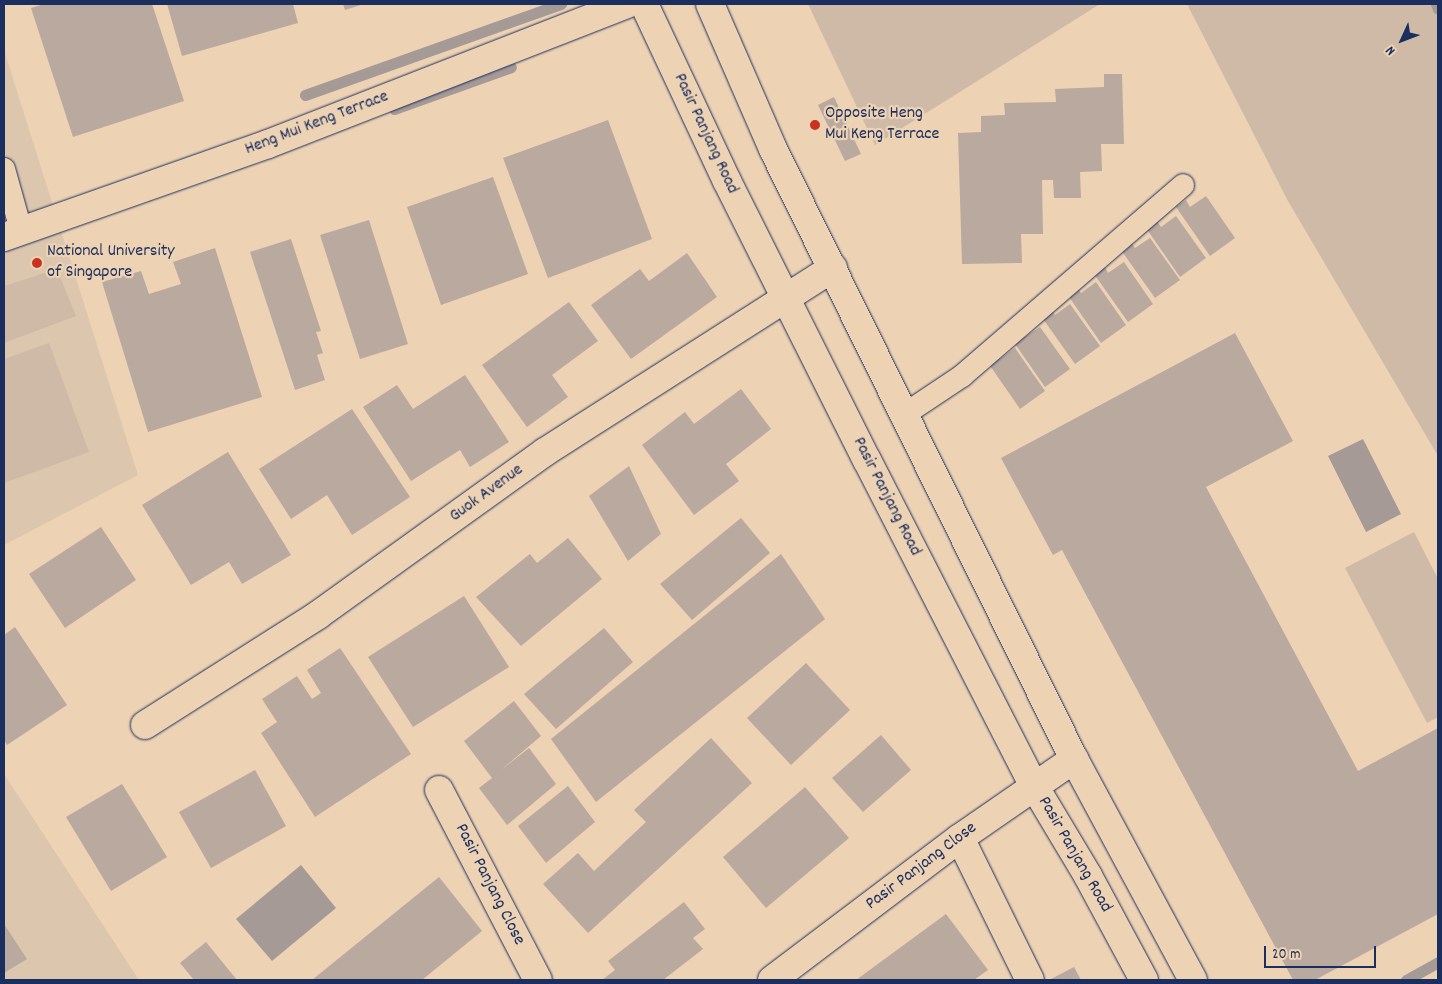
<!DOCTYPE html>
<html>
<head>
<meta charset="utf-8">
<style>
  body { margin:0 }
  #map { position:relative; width:1442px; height:984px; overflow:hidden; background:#edd2b4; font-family:Dekko,sans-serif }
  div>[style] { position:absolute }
  .built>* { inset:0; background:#ddc6ae }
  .green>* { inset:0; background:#cfbaa8 }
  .water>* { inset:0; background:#a59a96 }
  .stream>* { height:11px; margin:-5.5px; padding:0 5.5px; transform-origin:5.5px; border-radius:5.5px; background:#a59a96 }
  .building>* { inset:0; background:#b9a99f }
  .roads { filter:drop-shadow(0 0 1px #1b2f5e) drop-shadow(0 0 1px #1b2f5e) }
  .lane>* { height:22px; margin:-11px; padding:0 11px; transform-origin:11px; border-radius:11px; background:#edd2b4 }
  .street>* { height:28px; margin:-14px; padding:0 14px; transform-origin:14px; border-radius:14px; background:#edd2b4 }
  .secondary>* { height:28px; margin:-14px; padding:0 14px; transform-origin:14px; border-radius:14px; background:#edd2b4 }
  .dots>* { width:14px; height:14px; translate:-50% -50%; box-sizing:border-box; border:2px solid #edd2b4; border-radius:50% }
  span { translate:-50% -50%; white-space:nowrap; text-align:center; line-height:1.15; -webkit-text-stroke:4.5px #edd2b4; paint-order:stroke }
  .poi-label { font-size:18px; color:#1b2f5e }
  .left { translate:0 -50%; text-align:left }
  .street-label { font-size:18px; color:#1b2f5e }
  .frame { position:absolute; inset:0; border:5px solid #1b2f5e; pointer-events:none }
  .north { position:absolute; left:1377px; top:15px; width:50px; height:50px; -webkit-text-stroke:4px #edd2b4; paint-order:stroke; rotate:227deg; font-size:14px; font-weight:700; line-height:20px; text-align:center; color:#1b2f5e }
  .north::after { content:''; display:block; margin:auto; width:18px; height:22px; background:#1b2f5e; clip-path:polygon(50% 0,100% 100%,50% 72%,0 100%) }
  .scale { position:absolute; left:1264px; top:946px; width:112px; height:22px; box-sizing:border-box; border:2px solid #1b2f5e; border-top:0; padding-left:6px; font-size:15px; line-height:18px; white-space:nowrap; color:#1b2f5e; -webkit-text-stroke:4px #edd2b4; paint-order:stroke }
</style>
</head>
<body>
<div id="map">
  <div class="built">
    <div style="clip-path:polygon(4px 50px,138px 475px,4px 545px)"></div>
    <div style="clip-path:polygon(4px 774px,139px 980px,4px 980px)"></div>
  </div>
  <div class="green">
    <div style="clip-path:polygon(808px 4px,1100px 4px,875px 145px)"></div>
    <div style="clip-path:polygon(1187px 4px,1438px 4px,1438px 456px,1288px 201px)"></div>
    <div style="clip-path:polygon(57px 269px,76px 316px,4px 343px,4px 286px)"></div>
    <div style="clip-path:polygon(49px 343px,89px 452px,4px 483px,4px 359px)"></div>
    <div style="clip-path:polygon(1414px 532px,1438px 579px,1438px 717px,1427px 723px,1345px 568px)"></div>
  </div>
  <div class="water">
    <div style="clip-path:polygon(1363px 439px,1401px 514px,1366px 532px,1328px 456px)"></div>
    <div style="clip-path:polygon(301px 865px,336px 908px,272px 961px,236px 919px)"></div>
  </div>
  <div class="stream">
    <div style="left:1436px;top:4px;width:5px;rotate:68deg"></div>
    <div style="left:305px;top:95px;width:272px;rotate:-19.6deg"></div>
    <div style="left:394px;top:109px;width:124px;rotate:-19.7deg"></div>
    <div style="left:1406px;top:980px;width:37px;rotate:-29deg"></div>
  </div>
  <div class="building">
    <div style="clip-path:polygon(44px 4px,152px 4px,184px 101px,73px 137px,31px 8px)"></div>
    <div style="clip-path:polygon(167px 4px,293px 4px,298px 23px,182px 56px)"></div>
    <div style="clip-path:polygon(343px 4px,364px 4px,345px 10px)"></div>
    <div style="clip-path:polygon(1104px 74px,1122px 74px,1124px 144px,1101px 144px,1102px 171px,1080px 172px,1081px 198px,1054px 198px,1053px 180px,1042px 180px,1043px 234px,1021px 234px,1022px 263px,962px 264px,958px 133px,981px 132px,981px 116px,1005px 115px,1004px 103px,1056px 102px,1055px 89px,1104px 87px)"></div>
    <div style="clip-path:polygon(834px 97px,861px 154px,845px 161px,818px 105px)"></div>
    <div style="clip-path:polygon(608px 120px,652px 239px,548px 278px,503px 158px)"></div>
    <div style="clip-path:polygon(493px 177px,528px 274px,441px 305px,407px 207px)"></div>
    <div style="clip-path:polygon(1206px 196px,1235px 238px,1210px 256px,1176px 207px,1186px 200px,1190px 207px)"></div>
    <div style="clip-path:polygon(1176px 216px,1206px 258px,1180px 277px,1146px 228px,1157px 221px,1161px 227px)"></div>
    <div style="clip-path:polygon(369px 220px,408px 344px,360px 359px,320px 235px)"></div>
    <div style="clip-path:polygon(1150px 238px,1180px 280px,1155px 298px,1121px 250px,1131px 242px,1135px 248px)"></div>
    <div style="clip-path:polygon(291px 239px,321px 331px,316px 332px,323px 353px,317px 355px,325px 380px,295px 390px,250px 252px)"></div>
    <div style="clip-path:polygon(215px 248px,262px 397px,148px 432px,102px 282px,141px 271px,149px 294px,181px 284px,173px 262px)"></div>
    <div style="clip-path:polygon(687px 253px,717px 297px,631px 359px,591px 305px,640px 269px,649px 281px)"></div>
    <div style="clip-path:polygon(1124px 262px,1153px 304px,1128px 322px,1094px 274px,1105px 267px,1108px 273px)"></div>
    <div style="clip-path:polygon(1096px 282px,1126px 325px,1101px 343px,1067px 294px,1077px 287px,1081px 293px)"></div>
    <div style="clip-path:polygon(569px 302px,598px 341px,552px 375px,568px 397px,527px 427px,482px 365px)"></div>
    <div style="clip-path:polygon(1070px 304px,1100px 346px,1075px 364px,1041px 316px,1051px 309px,1055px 315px)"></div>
    <div style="clip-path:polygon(1040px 327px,1070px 369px,1045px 387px,1011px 338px,1021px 331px,1025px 337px)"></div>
    <div style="clip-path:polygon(1235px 333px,1293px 441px,1206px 487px,1358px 771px,1438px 728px,1438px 914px,1315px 980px,1293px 980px,1062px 550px,1053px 555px,1001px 458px)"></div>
    <div style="clip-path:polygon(1015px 348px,1045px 391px,1020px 409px,986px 360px,996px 353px,1000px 359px)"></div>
    <div style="clip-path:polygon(465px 375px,509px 442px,470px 467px,460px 450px,411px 481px,363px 407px,397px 385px,413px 409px)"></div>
    <div style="clip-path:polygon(741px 389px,771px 429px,726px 464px,739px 481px,694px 515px,642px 445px,685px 412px,694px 424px)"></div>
    <div style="clip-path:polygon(352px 409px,410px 497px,352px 535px,327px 495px,291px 519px,259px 469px)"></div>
    <div style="clip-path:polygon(228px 452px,291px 555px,242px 584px,229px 562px,191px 585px,142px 505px)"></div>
    <div style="clip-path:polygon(629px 466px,661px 534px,628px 561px,589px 496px)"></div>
    <div style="clip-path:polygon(741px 518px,770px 553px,692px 620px,660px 584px)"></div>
    <div style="clip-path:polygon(101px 527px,136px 580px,65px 628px,29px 574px)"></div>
    <div style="clip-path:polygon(568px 538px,602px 579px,521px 646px,476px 597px,530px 554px,537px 563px)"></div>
    <div style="clip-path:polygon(781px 554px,825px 619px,596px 802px,551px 739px)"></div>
    <div style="clip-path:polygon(464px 596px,509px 667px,413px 727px,368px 657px)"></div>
    <div style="clip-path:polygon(15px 627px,67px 705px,7px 745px,4px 740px,4px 635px)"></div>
    <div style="clip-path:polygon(604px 628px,633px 662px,556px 729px,524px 694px)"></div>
    <div style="clip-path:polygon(340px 648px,411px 754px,315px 817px,261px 733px,277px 722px,262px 699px,297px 676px,312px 699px,321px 693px,307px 670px)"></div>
    <div style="clip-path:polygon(806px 663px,850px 710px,791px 765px,747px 718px)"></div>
    <div style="clip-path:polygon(514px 701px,541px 736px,501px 770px,529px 748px,556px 784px,507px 825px,479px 788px,492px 778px,464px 741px)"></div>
    <div style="clip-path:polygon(881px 735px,911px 770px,863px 812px,832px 778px)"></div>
    <div style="clip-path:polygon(711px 738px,752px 783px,588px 933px,543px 884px,578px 853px,594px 871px,646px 822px,634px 810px)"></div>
    <div style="clip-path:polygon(255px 770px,286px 826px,211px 868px,179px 812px)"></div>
    <div style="clip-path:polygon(122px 784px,167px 857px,111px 891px,66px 817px)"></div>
    <div style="clip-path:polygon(568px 786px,595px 822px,546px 863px,518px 826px)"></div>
    <div style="clip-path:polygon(805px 787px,849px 838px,766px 908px,723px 857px)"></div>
    <div style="clip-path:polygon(439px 877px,482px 931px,422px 980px,312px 980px)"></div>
    <div style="clip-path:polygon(684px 902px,705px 929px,693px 938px,703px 949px,663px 980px,602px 980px,615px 970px,608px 961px)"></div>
    <div style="clip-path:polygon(946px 914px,988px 970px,974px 980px,856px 980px)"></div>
    <div style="clip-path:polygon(4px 924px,27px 959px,4px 973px)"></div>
    <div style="clip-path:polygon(206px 942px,237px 980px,194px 980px,180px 963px)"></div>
    <div style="clip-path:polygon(1074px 967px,1081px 980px,1052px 980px,1051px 979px)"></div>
  </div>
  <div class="roads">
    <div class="lane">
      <div style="left:4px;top:169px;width:63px;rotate:74.4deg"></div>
      <div style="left:905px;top:414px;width:69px;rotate:-33.7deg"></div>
      <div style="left:962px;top:376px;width:292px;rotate:-40.8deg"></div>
    </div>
    <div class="street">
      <div style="left:4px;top:237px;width:280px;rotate:-19.4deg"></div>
      <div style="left:268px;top:144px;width:386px;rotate:-21.3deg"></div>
      <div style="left:145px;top:725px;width:205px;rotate:-32.4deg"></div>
      <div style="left:318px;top:615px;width:279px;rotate:-35.7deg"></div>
      <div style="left:545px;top:452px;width:342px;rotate:-32.6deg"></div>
      <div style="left:439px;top:790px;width:214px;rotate:62.5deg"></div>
      <div style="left:960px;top:838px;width:158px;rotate:63.8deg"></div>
      <div style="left:772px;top:980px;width:236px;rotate:-37.1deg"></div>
      <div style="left:960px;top:838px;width:139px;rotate:-34.7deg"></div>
    </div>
    <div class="secondary">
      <div style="left:644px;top:4px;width:195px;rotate:64.9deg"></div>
      <div style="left:727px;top:181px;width:312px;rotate:63.4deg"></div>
      <div style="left:867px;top:460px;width:364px;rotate:62.9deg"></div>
      <div style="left:1033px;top:784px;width:107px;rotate:59.1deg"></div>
      <div style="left:1088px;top:876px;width:118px;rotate:61.7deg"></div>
      <div style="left:710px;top:4px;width:158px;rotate:66.5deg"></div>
      <div style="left:773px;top:149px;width:680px;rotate:63.74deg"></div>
      <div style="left:1074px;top:759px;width:251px;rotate:61.7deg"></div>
    </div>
  </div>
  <div class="dots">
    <div style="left:815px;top:125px;background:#c8321e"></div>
    <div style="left:37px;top:263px;background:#c8321e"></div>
  </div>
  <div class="poi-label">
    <span class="left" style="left:825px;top:125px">Opposite Heng<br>Mui Keng Terrace</span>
    <span class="left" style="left:47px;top:263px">National University<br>of Singapore</span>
  </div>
  <div class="street-label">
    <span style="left:317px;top:124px;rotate:-21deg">Heng Mui Keng Terrace</span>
    <span style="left:705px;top:134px;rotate:65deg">Pasir Panjang Road</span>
    <span style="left:487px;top:494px;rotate:-36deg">Guok Avenue</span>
    <span style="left:886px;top:497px;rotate:63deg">Pasir Panjang Road</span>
    <span style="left:1074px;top:855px;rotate:60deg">Pasir Panjang Road</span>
    <span style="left:922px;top:867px;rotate:-37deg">Pasir Panjang Close</span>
    <span style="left:489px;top:885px;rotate:63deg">Pasir Panjang Close</span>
  </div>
  <div class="frame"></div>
  <div class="north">N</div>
  <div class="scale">20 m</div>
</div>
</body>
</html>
